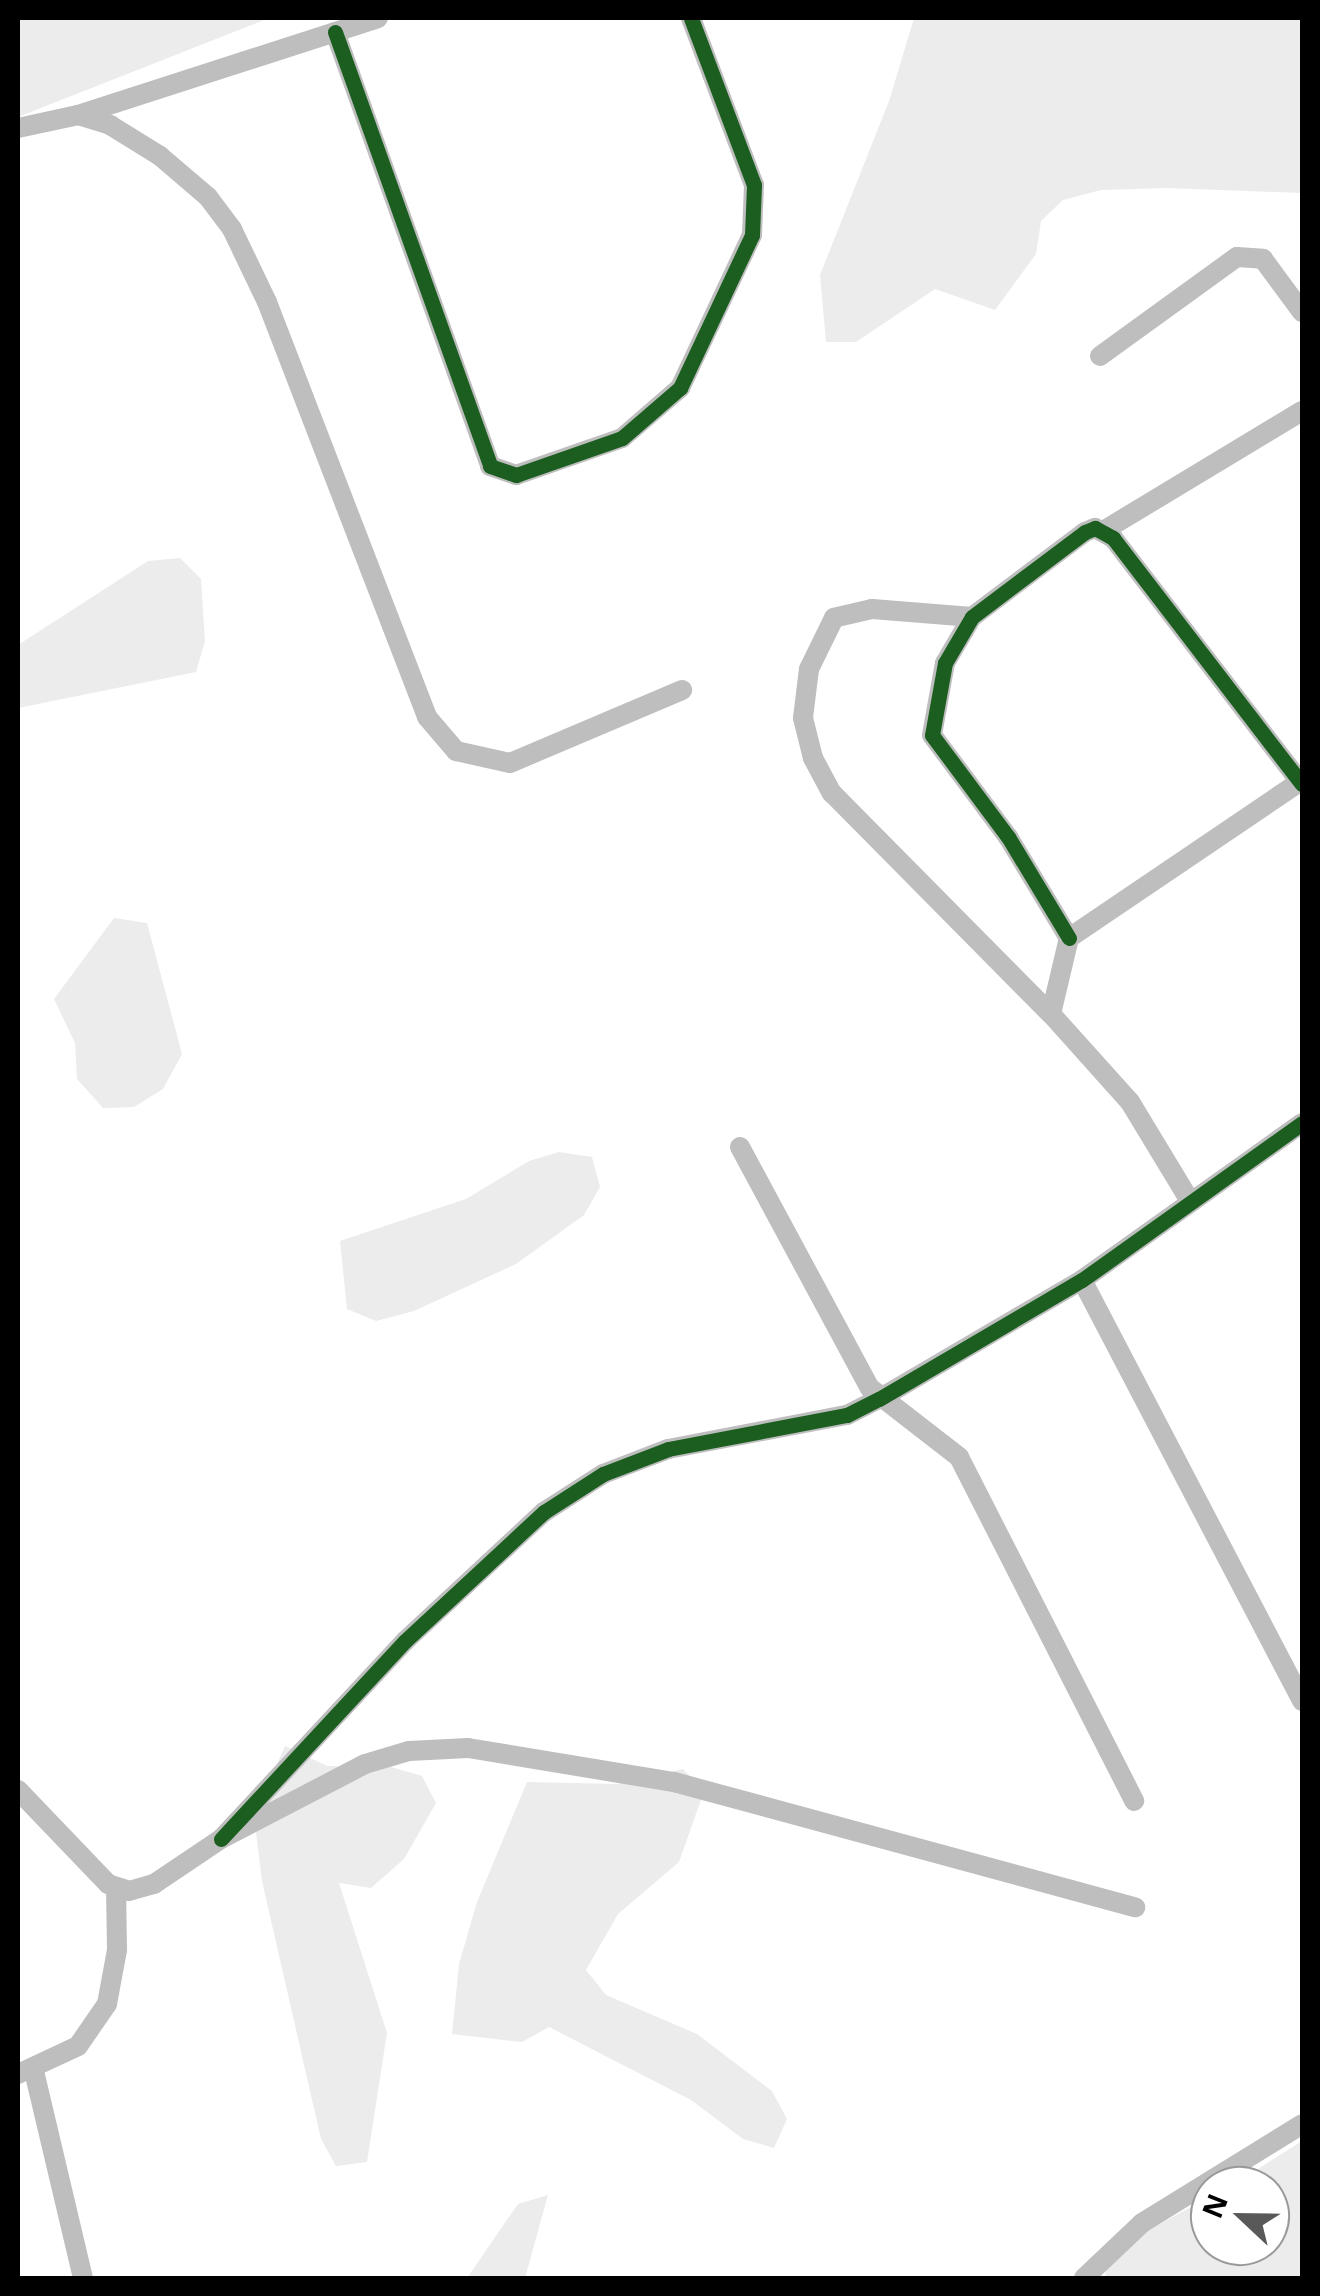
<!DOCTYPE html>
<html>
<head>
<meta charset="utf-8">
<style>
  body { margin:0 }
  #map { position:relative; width:1320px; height:2296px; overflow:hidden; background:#fff; font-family:"Noto Sans",sans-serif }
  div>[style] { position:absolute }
  .green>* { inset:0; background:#ececec }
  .minor>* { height:20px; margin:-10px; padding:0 10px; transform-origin:10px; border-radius:10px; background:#bebebe }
  .cycleway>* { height:15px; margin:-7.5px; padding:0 7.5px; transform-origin:7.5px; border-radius:7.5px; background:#1b5e20 }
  span { translate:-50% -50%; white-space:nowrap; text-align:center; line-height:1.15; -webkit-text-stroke:8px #fff; paint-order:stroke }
  .frame { position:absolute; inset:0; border:20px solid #000; pointer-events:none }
  .north { position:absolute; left:1190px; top:2166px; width:100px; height:100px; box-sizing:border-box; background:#fff; border:2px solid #999; border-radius:50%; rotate:292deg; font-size:28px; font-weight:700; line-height:40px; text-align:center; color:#000 }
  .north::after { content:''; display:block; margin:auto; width:35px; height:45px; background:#595959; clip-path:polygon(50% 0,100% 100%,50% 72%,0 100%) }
</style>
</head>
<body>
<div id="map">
  <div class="green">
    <div style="clip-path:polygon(18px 18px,269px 18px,18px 117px)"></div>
    <div style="clip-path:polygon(914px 18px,1302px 18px,1302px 193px,1167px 188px,1101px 190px,1063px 200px,1041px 221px,1036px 254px,995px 310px,935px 289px,856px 342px,826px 342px,820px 275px,889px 101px)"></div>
    <div style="clip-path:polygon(180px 558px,201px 579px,205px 641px,196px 672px,18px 708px,18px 645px,148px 561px)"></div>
    <div style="clip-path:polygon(114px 918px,147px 923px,182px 1054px,163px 1089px,134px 1107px,103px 1108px,77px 1079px,75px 1043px,54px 999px)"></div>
    <div style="clip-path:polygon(559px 1152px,592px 1157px,600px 1187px,584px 1215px,516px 1264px,414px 1311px,376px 1321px,347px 1309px,340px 1241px,466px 1199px,529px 1161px)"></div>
    <div style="clip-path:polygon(285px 1746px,327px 1766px,391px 1767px,422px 1776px,436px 1803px,404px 1859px,371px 1888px,339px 1883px,387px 2033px,367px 2162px,336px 2166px,321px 2139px,262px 1881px,254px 1817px)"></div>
    <div style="clip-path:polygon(683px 1769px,704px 1791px,679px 1862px,618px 1914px,586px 1970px,606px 1995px,697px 2034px,772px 2091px,787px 2119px,774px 2148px,743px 2139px,691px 2100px,549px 2027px,522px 2042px,452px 2034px,459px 1964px,477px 1902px,527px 1782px,617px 1784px)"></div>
    <div style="clip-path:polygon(1302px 2141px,1302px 2278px,1105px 2278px,1107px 2252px,1210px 2197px,1210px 2246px,1270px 2246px,1270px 2186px,1231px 2186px)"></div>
    <div style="clip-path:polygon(548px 2195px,525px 2278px,467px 2278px,518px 2204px)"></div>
  </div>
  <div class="minor">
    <div style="left:335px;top:32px;width:461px;rotate:70.3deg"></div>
    <div style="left:490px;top:466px;width:28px;rotate:19deg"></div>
    <div style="left:516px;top:475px;width:112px;rotate:-19.2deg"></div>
    <div style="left:622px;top:438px;width:77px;rotate:-40.8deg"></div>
    <div style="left:680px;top:388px;width:169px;rotate:-64.8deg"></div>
    <div style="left:752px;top:235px;width:50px;rotate:-87.7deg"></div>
    <div style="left:754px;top:185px;width:178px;rotate:-110.7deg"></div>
    <div style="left:78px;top:115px;width:34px;rotate:17deg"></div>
    <div style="left:110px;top:125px;width:59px;rotate:31.8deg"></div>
    <div style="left:160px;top:156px;width:63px;rotate:40.5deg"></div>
    <div style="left:208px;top:197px;width:40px;rotate:53deg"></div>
    <div style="left:232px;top:229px;width:81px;rotate:64.4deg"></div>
    <div style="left:267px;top:302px;width:445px;rotate:68.9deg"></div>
    <div style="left:427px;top:717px;width:45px;rotate:49.5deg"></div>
    <div style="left:456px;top:751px;width:55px;rotate:12.5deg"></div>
    <div style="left:510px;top:763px;width:187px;rotate:-23deg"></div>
    <div style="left:18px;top:128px;width:61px;rotate:-12.2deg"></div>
    <div style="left:78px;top:115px;width:315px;rotate:-17.9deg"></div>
    <div style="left:1100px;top:356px;width:169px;rotate:-35.9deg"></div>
    <div style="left:1237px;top:257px;width:26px;rotate:4deg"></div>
    <div style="left:1263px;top:259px;width:66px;rotate:53.7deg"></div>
    <div style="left:1103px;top:531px;width:232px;rotate:-31.1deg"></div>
    <div style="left:972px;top:617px;width:100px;rotate:-175.4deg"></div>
    <div style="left:872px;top:609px;width:39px;rotate:167deg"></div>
    <div style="left:834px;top:618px;width:57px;rotate:116.1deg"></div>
    <div style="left:809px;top:669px;width:49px;rotate:97deg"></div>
    <div style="left:803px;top:718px;width:41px;rotate:76deg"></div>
    <div style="left:813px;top:758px;width:40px;rotate:62deg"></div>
    <div style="left:832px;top:793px;width:311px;rotate:45.3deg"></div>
    <div style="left:1069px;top:938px;width:118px;rotate:-121.1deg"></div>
    <div style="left:1008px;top:837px;width:127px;rotate:-126.7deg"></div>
    <div style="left:932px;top:735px;width:73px;rotate:-79.8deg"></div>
    <div style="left:945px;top:663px;width:53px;rotate:-59.6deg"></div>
    <div style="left:972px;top:617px;width:141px;rotate:-37deg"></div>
    <div style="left:1085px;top:532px;width:11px;rotate:-22deg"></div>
    <div style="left:1095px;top:528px;width:21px;rotate:29deg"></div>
    <div style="left:1113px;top:538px;width:310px;rotate:52.5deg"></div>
    <div style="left:740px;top:1147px;width:274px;rotate:61.7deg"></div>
    <div style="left:870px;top:1388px;width:113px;rotate:37.8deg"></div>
    <div style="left:959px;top:1457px;width:386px;rotate:63deg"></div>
    <div style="left:1190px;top:1201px;width:116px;rotate:-121.2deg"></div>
    <div style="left:1130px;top:1102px;width:118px;rotate:-131.9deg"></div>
    <div style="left:1051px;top:1014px;width:78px;rotate:-76.7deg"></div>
    <div style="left:1069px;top:938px;width:282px;rotate:-34.1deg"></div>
    <div style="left:1082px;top:1280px;width:475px;rotate:62.4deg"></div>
    <div style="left:18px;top:1790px;width:130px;rotate:46.2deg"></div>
    <div style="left:108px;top:1884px;width:22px;rotate:18deg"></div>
    <div style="left:129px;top:1891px;width:26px;rotate:-16deg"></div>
    <div style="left:154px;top:1884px;width:81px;rotate:-33.9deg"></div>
    <div style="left:221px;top:1839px;width:162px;rotate:-27.5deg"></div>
    <div style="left:365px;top:1764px;width:46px;rotate:-16.5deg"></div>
    <div style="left:409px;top:1751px;width:59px;rotate:-2.9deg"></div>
    <div style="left:468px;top:1748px;width:209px;rotate:9.4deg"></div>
    <div style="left:674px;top:1782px;width:478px;rotate:15.2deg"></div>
    <div style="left:221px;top:1839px;width:270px;rotate:-47.1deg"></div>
    <div style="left:405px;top:1641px;width:190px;rotate:-42.9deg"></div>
    <div style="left:544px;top:1512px;width:70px;rotate:-32.8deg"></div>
    <div style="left:603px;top:1474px;width:70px;rotate:-21deg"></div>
    <div style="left:668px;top:1449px;width:182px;rotate:-10.8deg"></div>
    <div style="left:847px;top:1415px;width:36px;rotate:-27deg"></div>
    <div style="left:879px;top:1399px;width:235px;rotate:-30.4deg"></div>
    <div style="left:1082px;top:1280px;width:270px;rotate:-35.5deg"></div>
    <div style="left:34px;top:2071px;width:213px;rotate:76.7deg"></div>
    <div style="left:18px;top:2074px;width:66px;rotate:-25deg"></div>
    <div style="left:78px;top:2046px;width:51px;rotate:-55.4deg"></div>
    <div style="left:107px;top:2004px;width:55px;rotate:-79.5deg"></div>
    <div style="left:117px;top:1950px;width:61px;rotate:-90.9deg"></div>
    <div style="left:1084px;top:2278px;width:80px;rotate:-43.5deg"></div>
    <div style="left:1142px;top:2223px;width:188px;rotate:-31.7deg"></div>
  </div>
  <div class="cycleway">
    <div style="left:335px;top:32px;width:461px;rotate:70.3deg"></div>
    <div style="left:490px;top:466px;width:28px;rotate:19deg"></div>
    <div style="left:516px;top:475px;width:112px;rotate:-19.2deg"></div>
    <div style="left:622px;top:438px;width:77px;rotate:-40.8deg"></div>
    <div style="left:680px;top:388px;width:169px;rotate:-64.8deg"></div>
    <div style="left:752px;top:235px;width:50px;rotate:-87.7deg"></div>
    <div style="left:754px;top:185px;width:178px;rotate:-110.7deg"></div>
    <div style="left:1069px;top:938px;width:118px;rotate:-121.1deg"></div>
    <div style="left:1008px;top:837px;width:127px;rotate:-126.7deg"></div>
    <div style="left:932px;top:735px;width:73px;rotate:-79.8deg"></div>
    <div style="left:945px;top:663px;width:53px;rotate:-59.6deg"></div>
    <div style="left:972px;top:617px;width:141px;rotate:-37deg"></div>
    <div style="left:1085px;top:532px;width:11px;rotate:-22deg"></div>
    <div style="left:1095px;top:528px;width:21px;rotate:29deg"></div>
    <div style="left:1113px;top:538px;width:310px;rotate:52.5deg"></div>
    <div style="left:221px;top:1839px;width:270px;rotate:-47.1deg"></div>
    <div style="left:405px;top:1641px;width:190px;rotate:-42.9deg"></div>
    <div style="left:544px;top:1512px;width:70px;rotate:-32.8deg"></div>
    <div style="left:603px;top:1474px;width:70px;rotate:-21deg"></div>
    <div style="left:668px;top:1449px;width:182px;rotate:-10.8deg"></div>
    <div style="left:847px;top:1415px;width:36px;rotate:-27deg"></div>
    <div style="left:879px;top:1399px;width:235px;rotate:-30.4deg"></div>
    <div style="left:1082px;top:1280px;width:270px;rotate:-35.5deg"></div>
  </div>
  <div class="frame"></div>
  <div class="north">N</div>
</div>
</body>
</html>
